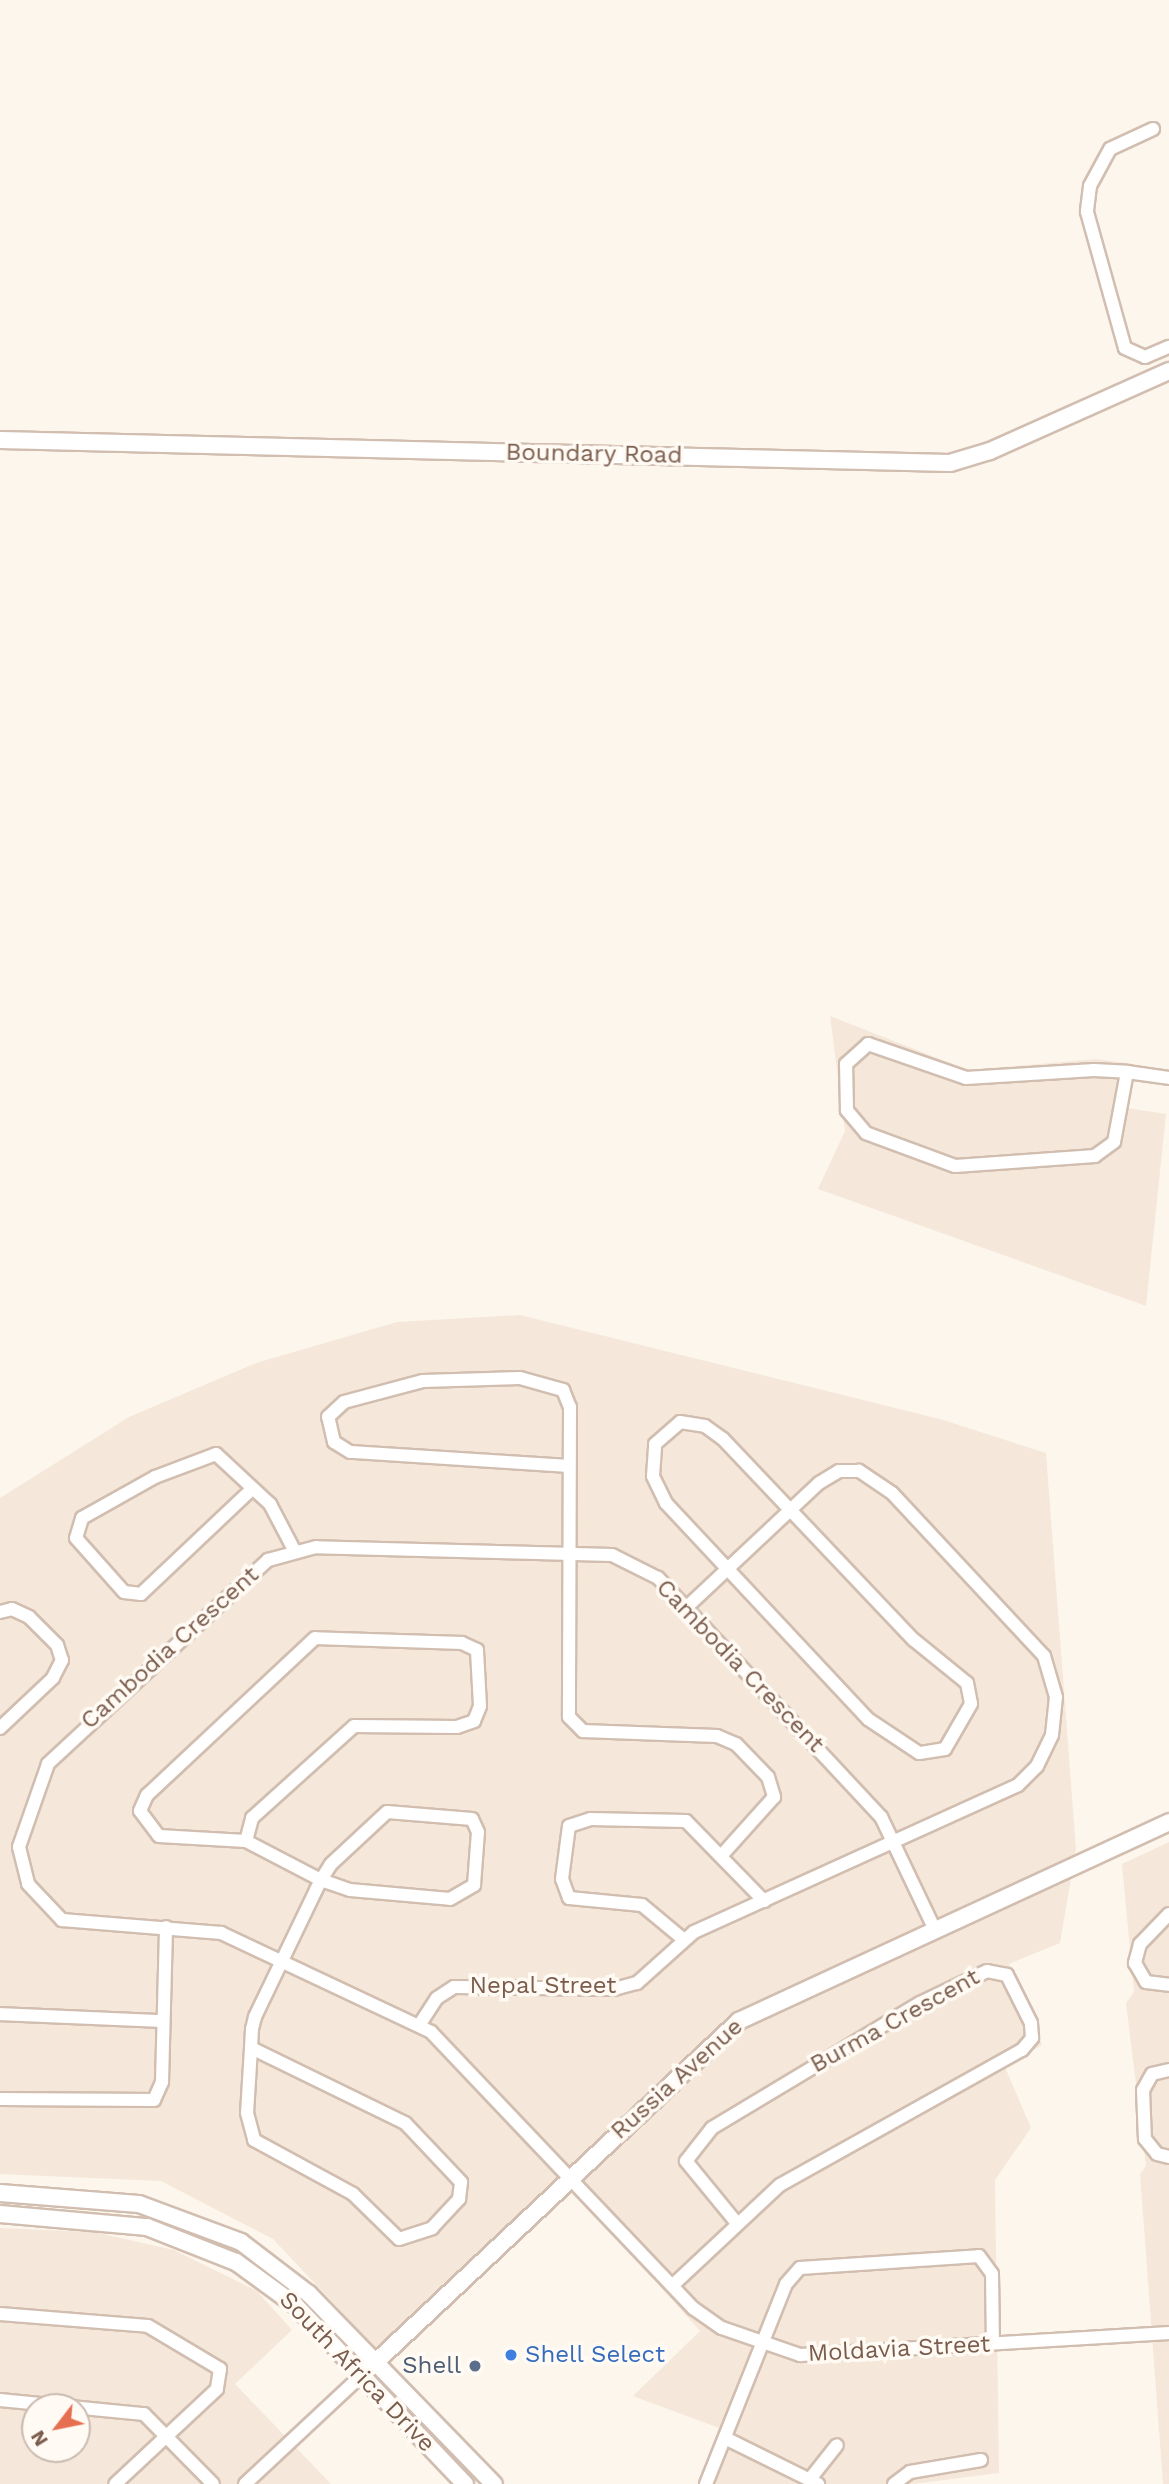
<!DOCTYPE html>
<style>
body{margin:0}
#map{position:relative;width:1169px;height:2484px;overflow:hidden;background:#fdf6ec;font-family:"Work Sans",sans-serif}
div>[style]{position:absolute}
.residential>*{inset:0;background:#f5e8da}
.roads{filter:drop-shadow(2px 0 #d1beb0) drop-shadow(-2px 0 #d1beb0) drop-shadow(0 2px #d1beb0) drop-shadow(0 -2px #d1beb0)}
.minor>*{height:12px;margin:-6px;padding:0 6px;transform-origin:6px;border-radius:6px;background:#fff}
.tertiary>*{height:16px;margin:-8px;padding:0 8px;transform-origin:8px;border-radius:8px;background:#fff}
.dots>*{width:19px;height:19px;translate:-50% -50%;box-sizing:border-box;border:4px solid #fffaf3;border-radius:50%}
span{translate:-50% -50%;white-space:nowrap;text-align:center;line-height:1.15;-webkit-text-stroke:7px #fffaf3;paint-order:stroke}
.street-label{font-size:24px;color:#7a5c4d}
.shop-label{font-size:24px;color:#366cbe}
.left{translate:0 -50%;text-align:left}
.service-label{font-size:24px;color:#4e5e75}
.right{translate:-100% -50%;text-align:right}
.north{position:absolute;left:21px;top:2393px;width:70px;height:70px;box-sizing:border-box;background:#fffaf3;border:2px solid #cabbb1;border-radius:50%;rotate:238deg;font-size:19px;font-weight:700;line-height:28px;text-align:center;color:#7a5c4d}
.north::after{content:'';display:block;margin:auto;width:24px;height:32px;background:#e76f51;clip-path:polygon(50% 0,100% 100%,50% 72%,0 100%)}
</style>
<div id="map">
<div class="residential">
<div style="clip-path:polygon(830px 1016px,968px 1070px,1096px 1059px,1134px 1064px,1127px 1108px,1166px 1114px,1146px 1306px,818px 1189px,845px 1131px)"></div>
<div style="clip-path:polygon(520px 1315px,940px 1419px,1046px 1453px,1076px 1849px,1060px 1943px,1009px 1964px,1042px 2045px,1005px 2067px,1031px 2128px,995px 2180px,999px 2473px,913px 2484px,698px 2484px,719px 2428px,633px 2396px,700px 2331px,572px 2188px,390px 2363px,273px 2239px,161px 2181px,0 2174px,0 1498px,129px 1417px,256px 1363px,397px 1322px)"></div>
<div style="clip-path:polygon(1169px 1842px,1169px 2484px,1163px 2484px,1140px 2174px,1146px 2166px,1126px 2003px,1134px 1992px,1122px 1864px)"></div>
<div style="clip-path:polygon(evenodd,0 2228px,94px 2232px,174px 2250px,257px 2291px,292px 2330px,235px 2384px,331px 2484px,0 2484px,0 2228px,35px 2407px,77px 2407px,77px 2449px,35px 2449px,35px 2407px)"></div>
</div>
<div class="roads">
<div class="minor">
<div style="left:1153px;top:129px;width:47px;rotate:155.1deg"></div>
<div style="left:1110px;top:149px;width:42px;rotate:118.4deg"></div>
<div style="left:1090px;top:186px;width:26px;rotate:97deg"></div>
<div style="left:1087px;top:212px;width:141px;rotate:74.4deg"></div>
<div style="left:1125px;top:348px;width:22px;rotate:24deg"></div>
<div style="left:1145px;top:357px;width:26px;rotate:-23deg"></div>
<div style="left:1127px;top:1072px;width:71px;rotate:100.5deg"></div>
<div style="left:1114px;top:1142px;width:24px;rotate:144deg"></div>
<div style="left:1095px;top:1156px;width:140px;rotate:175.9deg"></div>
<div style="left:955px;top:1166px;width:95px;rotate:-159.7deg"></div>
<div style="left:866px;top:1133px;width:30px;rotate:-130deg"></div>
<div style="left:847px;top:1110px;width:46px;rotate:-91.2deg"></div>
<div style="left:846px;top:1064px;width:30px;rotate:-42deg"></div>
<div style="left:868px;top:1044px;width:104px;rotate:19.1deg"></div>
<div style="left:966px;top:1078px;width:128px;rotate:-3.6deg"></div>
<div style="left:1094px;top:1070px;width:33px;rotate:3deg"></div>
<div style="left:1127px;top:1072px;width:42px;rotate:8.1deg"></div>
<div style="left:680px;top:1422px;width:25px;rotate:9deg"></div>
<div style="left:705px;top:1426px;width:22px;rotate:36deg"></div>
<div style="left:723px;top:1439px;width:277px;rotate:46.5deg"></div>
<div style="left:914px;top:1640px;width:68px;rotate:39.1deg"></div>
<div style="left:967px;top:1683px;width:21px;rotate:79deg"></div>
<div style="left:971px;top:1704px;width:52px;rotate:120deg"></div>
<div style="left:945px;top:1749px;width:26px;rotate:171deg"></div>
<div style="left:919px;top:1753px;width:61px;rotate:-146.3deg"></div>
<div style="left:868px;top:1719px;width:296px;rotate:-133.1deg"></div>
<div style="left:666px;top:1503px;width:30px;rotate:-116deg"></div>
<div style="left:653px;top:1476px;width:32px;rotate:-86deg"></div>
<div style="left:655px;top:1444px;width:33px;rotate:-41deg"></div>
<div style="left:569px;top:1466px;width:219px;rotate:-176.3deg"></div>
<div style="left:350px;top:1452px;width:19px;rotate:-148deg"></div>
<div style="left:334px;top:1442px;width:26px;rotate:-103deg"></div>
<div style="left:328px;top:1417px;width:22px;rotate:-43deg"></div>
<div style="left:344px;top:1402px;width:82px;rotate:-14.9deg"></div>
<div style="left:423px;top:1381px;width:97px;rotate:-1.8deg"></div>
<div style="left:520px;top:1378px;width:45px;rotate:15.6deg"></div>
<div style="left:563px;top:1390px;width:18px;rotate:68deg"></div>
<div style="left:570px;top:1407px;width:310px;rotate:90.2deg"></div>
<div style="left:569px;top:1717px;width:20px;rotate:45deg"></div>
<div style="left:583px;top:1731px;width:134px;rotate:2.1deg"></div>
<div style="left:717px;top:1736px;width:21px;rotate:23deg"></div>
<div style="left:736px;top:1744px;width:46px;rotate:45.9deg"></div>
<div style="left:768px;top:1777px;width:21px;rotate:73deg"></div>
<div style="left:774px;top:1797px;width:78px;rotate:131.9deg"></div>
<div style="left:252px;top:1489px;width:153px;rotate:136.6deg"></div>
<div style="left:141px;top:1594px;width:17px;rotate:-173deg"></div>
<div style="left:124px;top:1592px;width:72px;rotate:-131.6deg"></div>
<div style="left:76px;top:1538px;width:21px;rotate:-73deg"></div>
<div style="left:82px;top:1518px;width:84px;rotate:-29.3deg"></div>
<div style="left:155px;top:1477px;width:65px;rotate:-20.7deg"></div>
<div style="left:216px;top:1454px;width:74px;rotate:42.8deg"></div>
<div style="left:270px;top:1504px;width:52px;rotate:62.4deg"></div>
<div style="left:0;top:1612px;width:12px;rotate:-14deg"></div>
<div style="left:12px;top:1609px;width:19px;rotate:25deg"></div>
<div style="left:29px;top:1617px;width:40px;rotate:45deg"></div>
<div style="left:57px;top:1645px;width:16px;rotate:72deg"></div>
<div style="left:62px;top:1660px;width:20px;rotate:117deg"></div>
<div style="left:53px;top:1678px;width:73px;rotate:136.7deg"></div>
<div style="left:246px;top:1841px;width:24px;rotate:-75deg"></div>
<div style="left:252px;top:1818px;width:137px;rotate:-42deg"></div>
<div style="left:354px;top:1726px;width:103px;rotate:0.6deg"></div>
<div style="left:457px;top:1727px;width:18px;rotate:-19deg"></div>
<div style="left:474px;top:1721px;width:16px;rotate:-68deg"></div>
<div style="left:480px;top:1706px;width:56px;rotate:-93.1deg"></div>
<div style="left:477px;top:1650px;width:17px;rotate:-155deg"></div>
<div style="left:462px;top:1643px;width:147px;rotate:-178.1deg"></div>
<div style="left:315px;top:1638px;width:230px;rotate:136.9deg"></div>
<div style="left:147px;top:1795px;width:17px;rotate:114deg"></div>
<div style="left:140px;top:1811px;width:31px;rotate:53deg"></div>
<div style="left:159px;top:1836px;width:87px;rotate:3.3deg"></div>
<div style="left:246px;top:1841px;width:85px;rotate:27.5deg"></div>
<div style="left:321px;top:1880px;width:31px;rotate:19deg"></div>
<div style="left:350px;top:1890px;width:100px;rotate:5.1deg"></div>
<div style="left:450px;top:1899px;width:28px;rotate:-30deg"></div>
<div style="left:474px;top:1885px;width:53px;rotate:-85.7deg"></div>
<div style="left:478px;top:1832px;width:14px;rotate:-115deg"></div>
<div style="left:472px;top:1819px;width:85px;rotate:-175.3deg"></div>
<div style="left:387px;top:1812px;width:76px;rotate:137.1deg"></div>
<div style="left:331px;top:1864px;width:19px;rotate:122deg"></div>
<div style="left:321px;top:1880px;width:11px;rotate:117deg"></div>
<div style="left:316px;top:1890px;width:141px;rotate:115.7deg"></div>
<div style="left:255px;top:2017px;width:12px;rotate:104deg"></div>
<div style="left:252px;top:2029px;width:19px;rotate:93deg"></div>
<div style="left:251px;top:2048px;width:65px;rotate:93.5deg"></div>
<div style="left:247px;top:2113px;width:28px;rotate:75deg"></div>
<div style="left:254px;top:2140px;width:113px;rotate:28.6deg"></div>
<div style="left:353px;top:2194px;width:64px;rotate:44.4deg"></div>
<div style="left:399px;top:2239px;width:35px;rotate:-18deg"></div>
<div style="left:432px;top:2228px;width:40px;rotate:-47deg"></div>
<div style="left:459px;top:2199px;width:17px;rotate:-83deg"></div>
<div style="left:461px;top:2182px;width:81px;rotate:-133.5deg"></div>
<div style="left:405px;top:2123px;width:171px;rotate:-154deg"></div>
<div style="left:1169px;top:1914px;width:42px;rotate:134deg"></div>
<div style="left:1140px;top:1944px;width:20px;rotate:105deg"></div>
<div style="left:1135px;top:1963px;width:22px;rotate:60deg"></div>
<div style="left:1146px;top:1982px;width:23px;rotate:7deg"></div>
<div style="left:935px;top:1930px;width:125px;rotate:-115.5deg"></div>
<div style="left:881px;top:1817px;width:327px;rotate:-133deg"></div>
<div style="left:658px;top:1578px;width:51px;rotate:-153.4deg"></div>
<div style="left:612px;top:1555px;width:296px;rotate:-178.5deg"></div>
<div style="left:316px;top:1547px;width:50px;rotate:164.8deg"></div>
<div style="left:268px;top:1560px;width:300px;rotate:137.2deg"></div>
<div style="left:48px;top:1764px;width:88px;rotate:109.3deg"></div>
<div style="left:19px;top:1847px;width:38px;rotate:76deg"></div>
<div style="left:28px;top:1884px;width:50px;rotate:46.6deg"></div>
<div style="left:62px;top:1920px;width:160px;rotate:4.7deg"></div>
<div style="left:221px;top:1933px;width:232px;rotate:25.2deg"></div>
<div style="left:431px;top:2032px;width:381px;rotate:46.5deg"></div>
<div style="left:693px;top:2308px;width:35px;rotate:35deg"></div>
<div style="left:722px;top:2328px;width:83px;rotate:19.1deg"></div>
<div style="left:800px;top:2355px;width:370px;rotate:-3.4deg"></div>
<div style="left:683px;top:1939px;width:53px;rotate:-140.3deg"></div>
<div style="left:642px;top:1905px;width:73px;rotate:-174.5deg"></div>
<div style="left:569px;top:1898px;width:20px;rotate:-110deg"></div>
<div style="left:562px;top:1879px;width:53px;rotate:-82.5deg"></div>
<div style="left:569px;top:1826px;width:22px;rotate:-18deg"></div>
<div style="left:590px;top:1819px;width:96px;rotate:1.2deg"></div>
<div style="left:686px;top:1821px;width:112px;rotate:45.7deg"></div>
<div style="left:0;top:2014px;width:163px;rotate:2.5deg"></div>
<div style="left:420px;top:2024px;width:31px;rotate:-57deg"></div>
<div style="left:437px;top:1998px;width:20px;rotate:-33deg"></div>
<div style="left:454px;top:1987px;width:160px;rotate:0.7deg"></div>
<div style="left:614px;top:1989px;width:24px;rotate:-15deg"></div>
<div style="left:637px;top:1983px;width:76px;rotate:-41.8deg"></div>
<div style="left:694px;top:1932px;width:356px;rotate:-24.4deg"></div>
<div style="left:1018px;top:1785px;width:27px;rotate:-45deg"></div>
<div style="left:1037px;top:1766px;width:34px;rotate:-64deg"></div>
<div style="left:1052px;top:1735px;width:38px;rotate:-84deg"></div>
<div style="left:1056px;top:1697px;width:43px;rotate:-106.3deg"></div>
<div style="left:1044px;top:1656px;width:223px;rotate:-133deg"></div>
<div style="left:892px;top:1493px;width:40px;rotate:-146deg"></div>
<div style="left:859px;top:1471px;width:20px;rotate:180deg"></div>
<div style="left:839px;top:1471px;width:23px;rotate:149deg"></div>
<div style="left:819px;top:1483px;width:181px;rotate:136.8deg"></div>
<div style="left:1169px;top:2070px;width:17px;rotate:167deg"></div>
<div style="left:1152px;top:2074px;width:18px;rotate:119deg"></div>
<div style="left:1143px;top:2090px;width:49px;rotate:87.7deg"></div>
<div style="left:1145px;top:2139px;width:19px;rotate:51deg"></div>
<div style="left:1157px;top:2154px;width:12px;rotate:14deg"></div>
<div style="left:0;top:2099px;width:154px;rotate:0.4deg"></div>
<div style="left:154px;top:2100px;width:20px;rotate:-66deg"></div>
<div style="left:162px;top:2082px;width:155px;rotate:-88.5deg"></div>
<div style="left:673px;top:2285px;width:146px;rotate:-43.1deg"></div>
<div style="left:780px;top:2185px;width:277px;rotate:-29.2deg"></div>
<div style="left:1022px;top:2050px;width:16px;rotate:-50deg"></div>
<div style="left:1032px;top:2038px;width:15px;rotate:-94deg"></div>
<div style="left:1031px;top:2023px;width:54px;rotate:-116.6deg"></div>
<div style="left:1007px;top:1975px;width:20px;rotate:-169deg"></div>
<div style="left:987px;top:1971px;width:74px;rotate:154.5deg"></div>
<div style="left:920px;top:2003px;width:243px;rotate:149deg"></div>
<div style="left:712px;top:2128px;width:42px;rotate:128.2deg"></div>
<div style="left:686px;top:2161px;width:79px;rotate:50.7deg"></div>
<div style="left:0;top:2314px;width:148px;rotate:4.6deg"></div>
<div style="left:148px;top:2326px;width:84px;rotate:30.8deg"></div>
<div style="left:220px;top:2369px;width:20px;rotate:99deg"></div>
<div style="left:217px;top:2389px;width:139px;rotate:137deg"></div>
<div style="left:0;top:2400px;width:145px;rotate:5.6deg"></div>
<div style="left:144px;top:2414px;width:98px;rotate:45.4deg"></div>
<div style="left:725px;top:2438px;width:104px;rotate:26.3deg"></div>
<div style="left:810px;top:2479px;width:43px;rotate:-51.5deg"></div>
<div style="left:245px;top:2484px;width:160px;rotate:-43deg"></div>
<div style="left:706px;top:2484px;width:215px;rotate:-68.2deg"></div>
<div style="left:786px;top:2284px;width:21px;rotate:-49deg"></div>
<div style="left:800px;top:2268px;width:179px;rotate:-3.8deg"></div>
<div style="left:979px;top:2256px;width:22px;rotate:54deg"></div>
<div style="left:992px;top:2274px;width:69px;rotate:89.2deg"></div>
<div style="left:894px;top:2484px;width:20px;rotate:-37deg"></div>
<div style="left:910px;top:2472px;width:72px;rotate:-9.6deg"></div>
</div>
<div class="tertiary">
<div style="left:0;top:440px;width:950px;rotate:1.39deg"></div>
<div style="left:950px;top:463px;width:42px;rotate:-16.7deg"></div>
<div style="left:990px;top:451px;width:196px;rotate:-24.1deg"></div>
<div style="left:0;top:2193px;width:139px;rotate:4.5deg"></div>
<div style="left:139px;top:2204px;width:109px;rotate:20.4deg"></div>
<div style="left:241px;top:2242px;width:86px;rotate:37.4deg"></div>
<div style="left:309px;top:2294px;width:265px;rotate:45.8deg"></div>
<div style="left:0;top:2214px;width:148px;rotate:5.1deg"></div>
<div style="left:147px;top:2227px;width:96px;rotate:21.5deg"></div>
<div style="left:236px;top:2262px;width:73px;rotate:36.1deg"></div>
<div style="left:295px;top:2305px;width:247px;rotate:46.5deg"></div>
<div style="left:362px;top:2375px;width:517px;rotate:-43.2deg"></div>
<div style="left:739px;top:2021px;width:474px;rotate:-24.8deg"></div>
</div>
</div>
<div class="dots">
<div style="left:511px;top:2355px;background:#3f7fe0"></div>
<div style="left:475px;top:2366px;background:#5c6f8a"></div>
</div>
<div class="street-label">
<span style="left:594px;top:454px;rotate:1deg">Boundary Road</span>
<span style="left:170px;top:1648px;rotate:-42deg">Cambodia Crescent</span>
<span style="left:740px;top:1666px;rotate:46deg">Cambodia Crescent</span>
<span style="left:543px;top:1986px">Nepal Street</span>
<span style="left:895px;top:2021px;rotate:-29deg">Burma Crescent</span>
<span style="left:677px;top:2079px;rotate:-42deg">Russia Avenue</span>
<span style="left:899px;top:2349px;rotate:-3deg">Moldavia Street</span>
<span style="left:357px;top:2372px;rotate:46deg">South Africa Drive</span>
</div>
<div class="shop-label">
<span class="left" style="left:525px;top:2355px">Shell Select</span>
</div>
<div class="service-label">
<span class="right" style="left:461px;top:2366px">Shell</span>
</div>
<div class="north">N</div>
</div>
